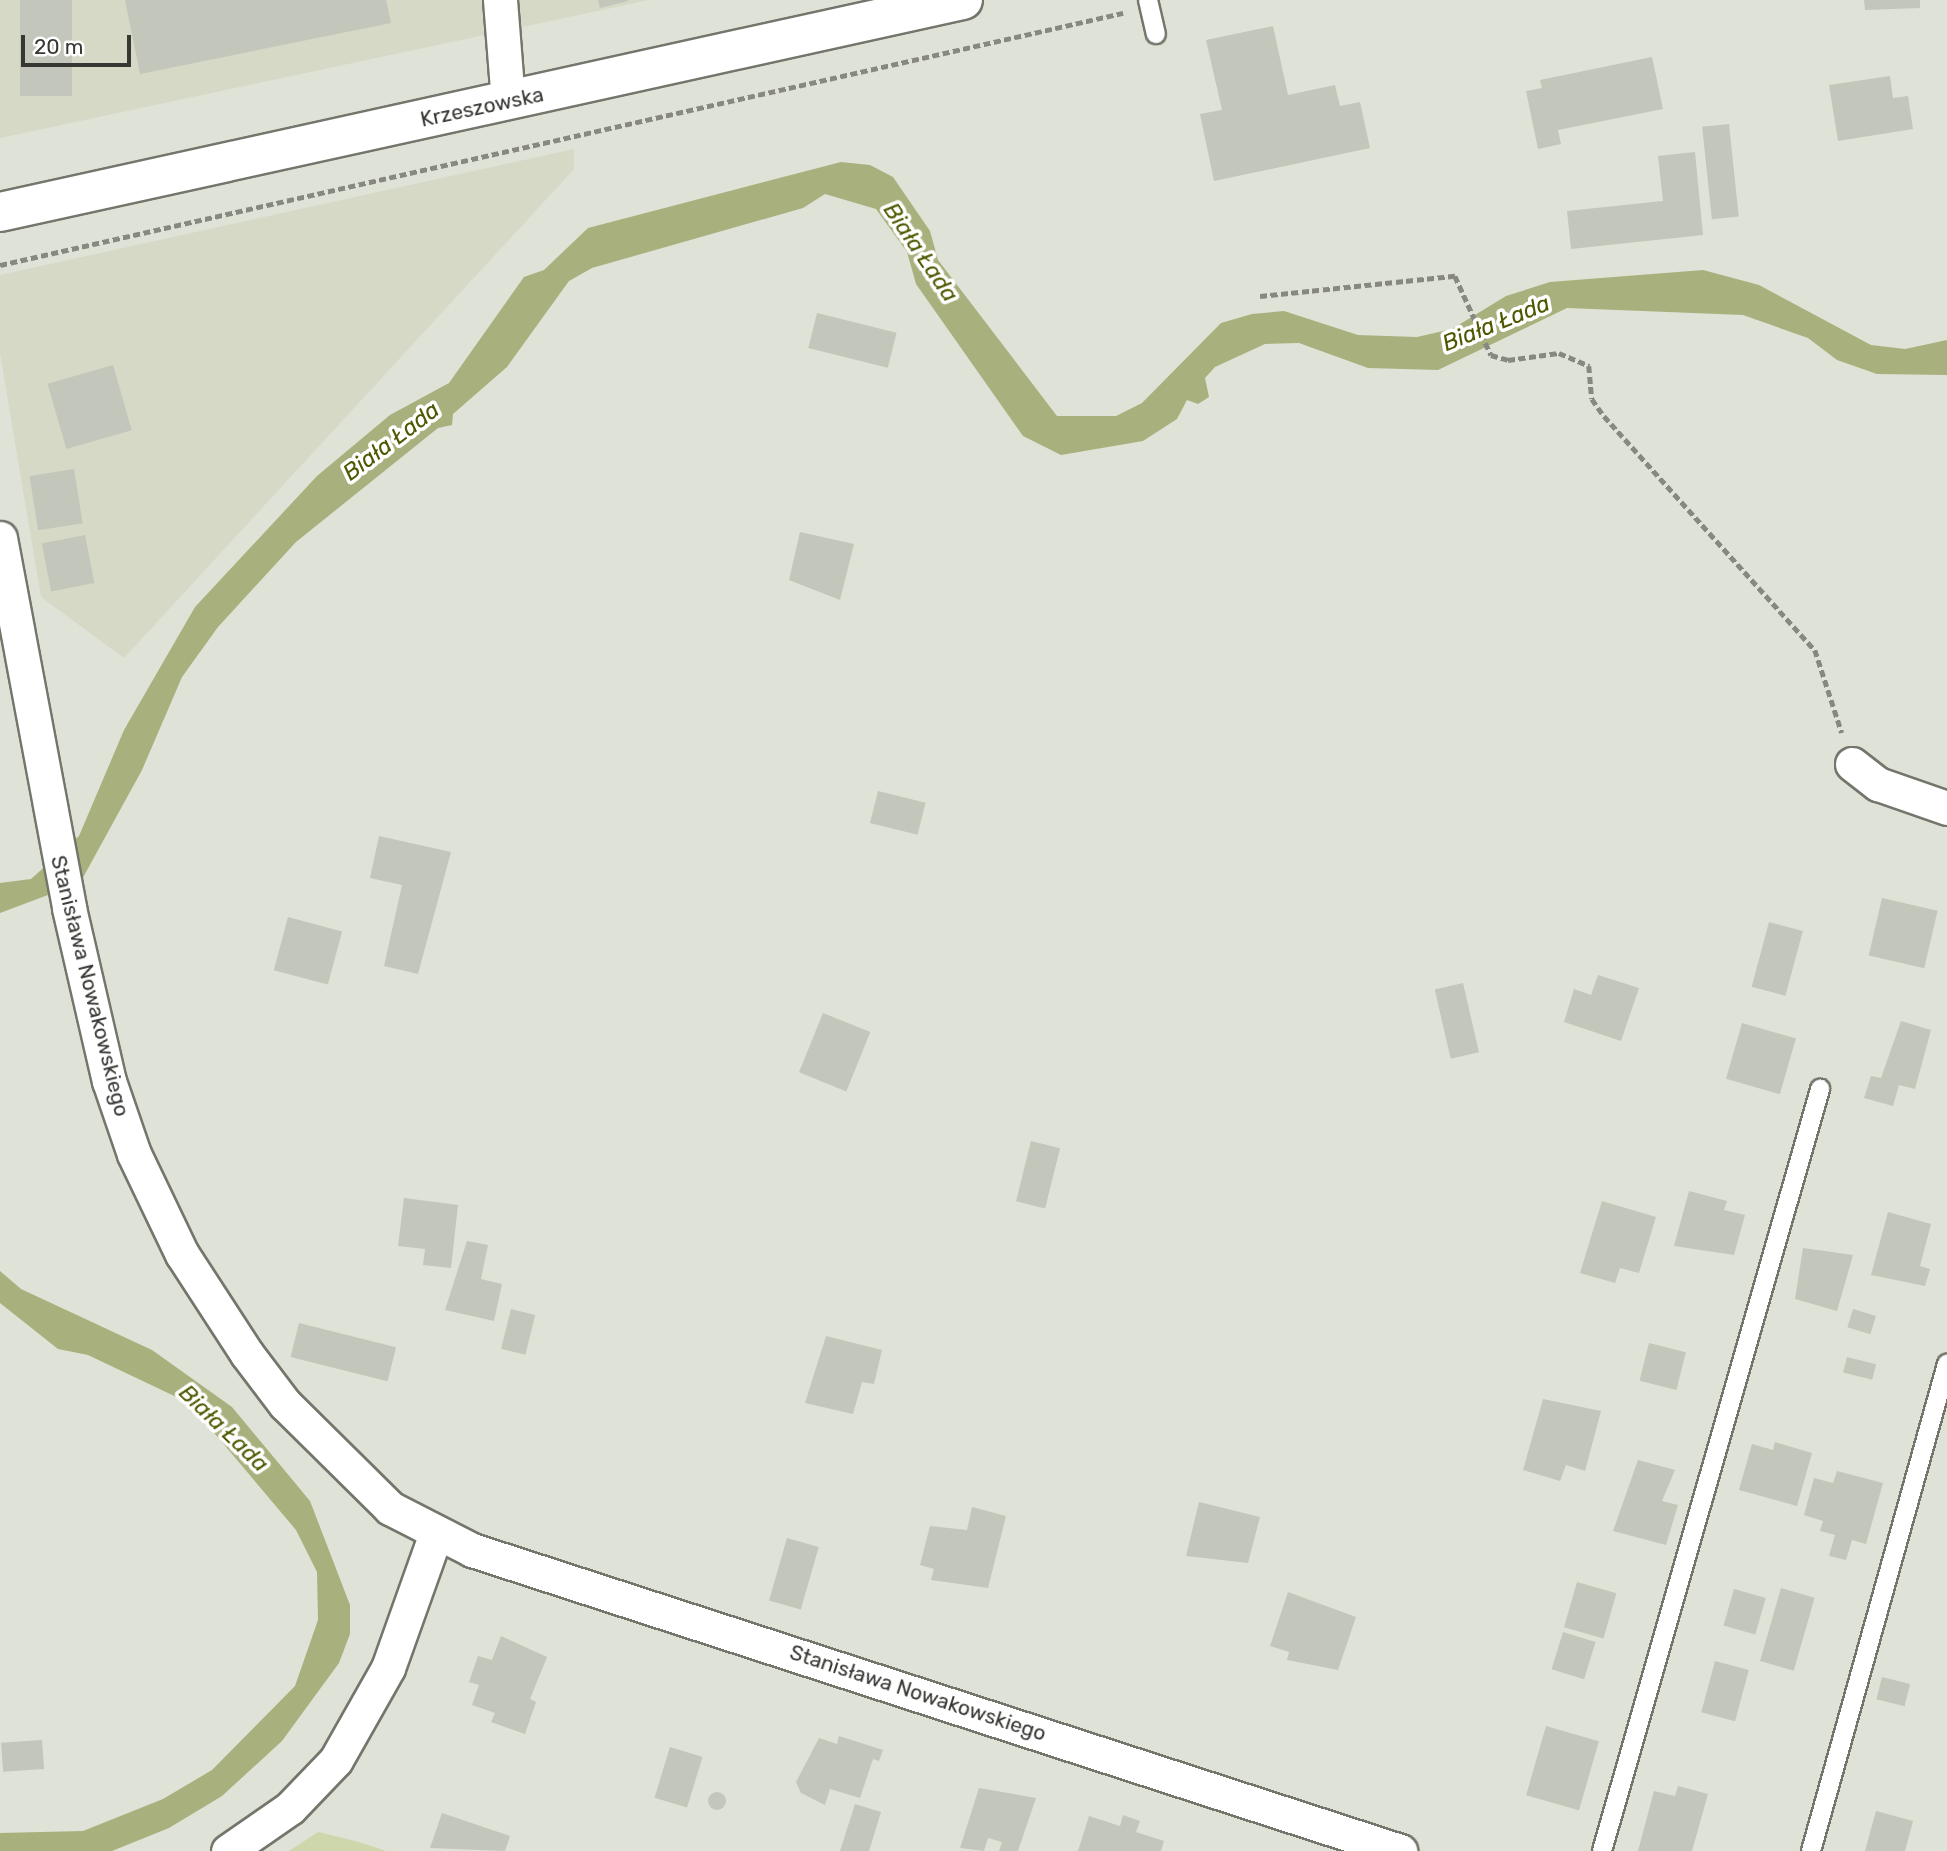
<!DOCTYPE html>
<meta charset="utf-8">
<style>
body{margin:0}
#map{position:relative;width:1947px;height:1851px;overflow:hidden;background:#dfe2d6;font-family:Rubik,sans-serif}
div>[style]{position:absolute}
.built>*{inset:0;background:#d5d9c6}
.green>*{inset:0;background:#ced6ab}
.water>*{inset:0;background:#a8b17d}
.building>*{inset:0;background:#c3c6ba;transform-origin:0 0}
.round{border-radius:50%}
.path>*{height:4.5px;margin-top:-2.25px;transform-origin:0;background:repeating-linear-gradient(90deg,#878981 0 7px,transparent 0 10.5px)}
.roads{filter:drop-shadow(2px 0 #74766c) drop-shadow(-2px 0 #74766c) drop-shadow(0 2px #74766c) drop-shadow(0 -2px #74766c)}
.lane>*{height:18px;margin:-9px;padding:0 9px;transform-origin:9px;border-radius:9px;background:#fff}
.street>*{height:33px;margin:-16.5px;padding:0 16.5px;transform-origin:16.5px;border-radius:16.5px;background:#fff}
.secondary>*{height:38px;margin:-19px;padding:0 19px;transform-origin:19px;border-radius:19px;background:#fff}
span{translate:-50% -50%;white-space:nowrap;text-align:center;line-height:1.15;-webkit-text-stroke:7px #fff;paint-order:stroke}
.street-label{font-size:21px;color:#373834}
.water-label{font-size:23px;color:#4f5800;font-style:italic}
.scale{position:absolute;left:21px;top:35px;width:110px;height:32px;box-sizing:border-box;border:4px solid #373834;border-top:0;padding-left:9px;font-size:21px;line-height:24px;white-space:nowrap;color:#373834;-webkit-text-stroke:5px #fff;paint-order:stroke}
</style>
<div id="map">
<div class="built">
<div style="clip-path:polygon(0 0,649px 0,0 138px)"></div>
<div style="clip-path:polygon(574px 149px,574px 169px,124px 658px,41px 597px,0 353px,0 275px)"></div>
</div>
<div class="green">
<div style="clip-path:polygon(318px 1832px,359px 1842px,386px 1851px,289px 1851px)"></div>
</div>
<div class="water">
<div style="clip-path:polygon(841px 162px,870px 165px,893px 177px,930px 231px,938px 260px,1057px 416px,1116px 416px,1142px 403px,1221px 323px,1252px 314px,1284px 311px,1358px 335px,1417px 337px,1452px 329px,1506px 296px,1550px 282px,1703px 270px,1759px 285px,1871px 345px,1905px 349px,1947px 340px,1947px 375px,1877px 374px,1837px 360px,1808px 338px,1743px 315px,1567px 308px,1438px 370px,1368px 368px,1299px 343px,1265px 344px,1215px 367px,1205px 378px,1209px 397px,1198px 404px,1187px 400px,1177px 419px,1143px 441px,1061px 455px,1023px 436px,916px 284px,907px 252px,876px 209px,825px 194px,803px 208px,592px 268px,569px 281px,507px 367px,453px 414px,452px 425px,438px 428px,296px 542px,218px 627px,182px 677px,142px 770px,80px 883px,0 913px,0 883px,31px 879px,79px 836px,124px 730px,195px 607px,317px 476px,390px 415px,449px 383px,524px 277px,544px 270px,588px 228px)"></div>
<div style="clip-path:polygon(0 1271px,21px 1289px,152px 1350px,232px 1407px,310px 1501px,350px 1605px,350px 1634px,339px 1663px,282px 1741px,222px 1796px,169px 1828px,112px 1851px,0 1851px,0 1833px,83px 1831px,163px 1799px,212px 1770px,295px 1686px,318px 1620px,317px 1572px,296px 1530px,189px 1403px,88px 1355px,58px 1349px,0 1303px)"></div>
</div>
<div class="building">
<div style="left:20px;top:0;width:52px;height:96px"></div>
<div style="clip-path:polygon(125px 0,386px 0,391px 23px,140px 74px)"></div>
<div style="clip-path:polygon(598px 0,628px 0,628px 1px,600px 8px)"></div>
<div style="clip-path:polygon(1864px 0,1920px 0,1920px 8px,1865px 10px)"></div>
<div style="clip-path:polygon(1273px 26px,1288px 95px,1335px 85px,1340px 106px,1360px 102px,1370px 148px,1214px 181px,1200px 114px,1222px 110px,1206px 40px)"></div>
<div style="clip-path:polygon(1652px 57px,1663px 109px,1558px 130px,1561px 144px,1538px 149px,1526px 91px,1542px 88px,1540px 80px)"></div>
<div style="clip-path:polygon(1890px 76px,1893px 98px,1908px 96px,1913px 129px,1838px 141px,1829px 85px)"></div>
<div style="left:1729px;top:124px;width:93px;height:27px;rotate:84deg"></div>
<div style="clip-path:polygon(1695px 152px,1703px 235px,1571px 249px,1567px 211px,1663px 201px,1658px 156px)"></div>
<div style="left:817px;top:313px;width:82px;height:36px;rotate:14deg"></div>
<div style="left:113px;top:365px;width:68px;height:68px;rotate:74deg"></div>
<div style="left:74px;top:469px;width:55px;height:45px;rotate:81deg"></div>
<div style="clip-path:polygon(800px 532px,854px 544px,840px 600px,789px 580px)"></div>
<div style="left:85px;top:535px;width:49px;height:44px;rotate:79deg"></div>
<div style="left:878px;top:791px;width:49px;height:33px;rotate:14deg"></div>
<div style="clip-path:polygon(379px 836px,451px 852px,418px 974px,384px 966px,402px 885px,370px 878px)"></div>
<div style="left:1882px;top:898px;width:57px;height:59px;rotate:13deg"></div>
<div style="left:288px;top:917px;width:56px;height:55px;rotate:15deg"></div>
<div style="left:1769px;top:922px;width:35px;height:67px;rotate:15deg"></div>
<div style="clip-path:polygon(1598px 975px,1639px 988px,1621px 1041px,1564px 1022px,1574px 989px,1591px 995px)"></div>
<div style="left:1463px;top:983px;width:71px;height:29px;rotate:77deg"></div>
<div style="left:823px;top:1013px;width:51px;height:64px;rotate:22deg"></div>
<div style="clip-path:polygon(1901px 1021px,1931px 1030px,1915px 1089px,1899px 1085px,1893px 1106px,1864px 1098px,1871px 1076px,1881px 1078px)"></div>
<div style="left:1742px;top:1023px;width:56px;height:58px;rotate:16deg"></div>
<div style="left:1031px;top:1141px;width:30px;height:62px;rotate:14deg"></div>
<div style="clip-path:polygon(1689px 1191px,1727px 1201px,1724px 1210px,1745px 1215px,1734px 1255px,1674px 1246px)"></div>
<div style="clip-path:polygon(404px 1198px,458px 1205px,451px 1268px,423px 1265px,425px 1249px,398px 1246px)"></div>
<div style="clip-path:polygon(1602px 1201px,1656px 1217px,1639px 1273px,1620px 1268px,1615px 1283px,1580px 1273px)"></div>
<div style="clip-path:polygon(1888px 1212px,1931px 1224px,1920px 1266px,1930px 1269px,1925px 1286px,1871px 1275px)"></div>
<div style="clip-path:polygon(467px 1241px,488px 1245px,481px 1279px,502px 1284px,494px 1321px,445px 1310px)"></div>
<div style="clip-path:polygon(1803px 1248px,1853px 1255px,1837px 1311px,1795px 1299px)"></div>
<div style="left:511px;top:1309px;width:25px;height:41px;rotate:14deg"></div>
<div style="left:1853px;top:1309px;width:24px;height:19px;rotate:17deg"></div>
<div style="left:299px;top:1323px;width:100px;height:35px;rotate:14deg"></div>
<div style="clip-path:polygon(826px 1336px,882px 1350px,874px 1384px,862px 1382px,853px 1414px,805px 1403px)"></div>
<div style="left:1649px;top:1343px;width:38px;height:39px;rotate:14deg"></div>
<div style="left:1847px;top:1357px;width:30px;height:16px;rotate:14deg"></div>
<div style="clip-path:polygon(1543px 1399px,1601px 1411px,1585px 1471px,1566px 1465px,1560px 1481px,1523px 1470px)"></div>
<div style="clip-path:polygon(1775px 1442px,1812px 1453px,1797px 1506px,1739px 1490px,1752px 1444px,1773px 1450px)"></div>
<div style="clip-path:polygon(1638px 1460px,1675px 1470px,1662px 1501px,1678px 1505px,1666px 1545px,1613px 1531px)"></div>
<div style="clip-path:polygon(1837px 1471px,1883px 1483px,1866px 1544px,1852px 1540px,1846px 1560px,1829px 1556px,1835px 1535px,1820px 1531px,1823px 1521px,1804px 1515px,1814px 1478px,1833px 1483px)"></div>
<div style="clip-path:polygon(1199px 1502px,1260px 1517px,1248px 1563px,1186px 1556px)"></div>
<div style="clip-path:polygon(972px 1507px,1006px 1516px,988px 1588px,931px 1580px,934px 1569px,920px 1565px,930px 1526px,967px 1530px)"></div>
<div style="left:787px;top:1538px;width:33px;height:65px;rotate:16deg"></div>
<div style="left:1577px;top:1582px;width:41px;height:47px;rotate:16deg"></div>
<div style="left:1781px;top:1588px;width:35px;height:76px;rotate:16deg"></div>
<div style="left:1734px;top:1589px;width:33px;height:38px;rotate:16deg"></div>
<div style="clip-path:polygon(1288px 1592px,1356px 1617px,1338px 1670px,1287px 1660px,1289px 1652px,1270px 1646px)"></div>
<div style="left:1563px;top:1632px;width:34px;height:39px;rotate:17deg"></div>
<div style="clip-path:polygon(501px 1636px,547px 1657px,530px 1699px,536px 1702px,525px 1734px,491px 1722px,495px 1713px,472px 1705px,479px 1685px,469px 1682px,478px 1656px,492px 1660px)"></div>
<div style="left:1715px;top:1661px;width:35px;height:53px;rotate:15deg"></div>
<div style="left:1882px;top:1677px;width:29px;height:23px;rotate:14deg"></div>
<div style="left:1546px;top:1726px;width:55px;height:72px;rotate:16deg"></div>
<div style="clip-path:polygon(839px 1736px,883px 1750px,879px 1761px,873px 1759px,860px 1798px,830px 1789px,825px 1805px,801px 1793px,796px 1782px,819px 1738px,837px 1744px)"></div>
<div style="left:42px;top:1740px;width:29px;height:41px;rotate:86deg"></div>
<div style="left:670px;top:1747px;width:34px;height:53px;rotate:17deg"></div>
<div style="clip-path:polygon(1678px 1786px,1708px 1794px,1692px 1851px,1638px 1851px,1654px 1791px,1675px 1796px)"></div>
<div style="clip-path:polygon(979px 1788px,1036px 1798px,1018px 1851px,999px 1851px,1002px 1842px,988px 1838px,984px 1851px,960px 1848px)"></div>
<div class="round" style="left:708px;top:1792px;width:18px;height:18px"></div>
<div style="clip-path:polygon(855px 1804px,881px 1812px,869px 1851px,840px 1851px)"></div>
<div style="clip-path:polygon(1876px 1811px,1913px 1821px,1905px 1851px,1865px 1851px)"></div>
<div style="clip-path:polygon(442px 1813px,510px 1836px,505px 1851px,430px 1848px)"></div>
<div style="clip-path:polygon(1123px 1815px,1140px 1821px,1136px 1832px,1164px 1841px,1161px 1851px,1078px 1851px,1089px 1816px,1120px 1826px)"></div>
</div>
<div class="path">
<div style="left:0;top:265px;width:1151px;rotate:-12.65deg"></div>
<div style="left:1260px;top:296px;width:196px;rotate:-5.9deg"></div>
<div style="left:1455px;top:276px;width:87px;rotate:65.5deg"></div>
<div style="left:1491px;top:355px;width:18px;rotate:16deg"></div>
<div style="left:1508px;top:360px;width:51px;rotate:-7.8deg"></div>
<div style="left:1559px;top:353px;width:33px;rotate:23deg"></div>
<div style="left:1589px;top:366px;width:33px;rotate:85deg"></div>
<div style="left:1592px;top:399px;width:21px;rotate:55deg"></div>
<div style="left:1604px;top:416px;width:315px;rotate:48deg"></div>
<div style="left:1815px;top:650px;width:87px;rotate:72deg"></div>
</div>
<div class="roads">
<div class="lane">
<div style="left:1148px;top:0;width:35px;rotate:77deg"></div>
<div style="left:1602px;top:1851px;width:793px;rotate:-74.03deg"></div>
<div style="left:1811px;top:1851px;width:506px;rotate:-74.4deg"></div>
</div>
<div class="street">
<div style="left:500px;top:0;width:101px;rotate:85.5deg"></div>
<div style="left:0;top:538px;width:376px;rotate:79.4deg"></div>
<div style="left:69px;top:908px;width:178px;rotate:77deg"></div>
<div style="left:109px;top:1081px;width:77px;rotate:71.1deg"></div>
<div style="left:134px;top:1154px;width:111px;rotate:64.4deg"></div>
<div style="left:182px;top:1254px;width:119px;rotate:57deg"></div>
<div style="left:247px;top:1354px;width:63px;rotate:52.8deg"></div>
<div style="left:285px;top:1404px;width:148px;rotate:44.7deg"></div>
<div style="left:390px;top:1508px;width:92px;rotate:27.1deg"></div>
<div style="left:472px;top:1550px;width:976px;rotate:17.97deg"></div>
<div style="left:1852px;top:764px;width:33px;rotate:38deg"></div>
<div style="left:1878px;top:784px;width:73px;rotate:19.2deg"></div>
<div style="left:228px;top:1851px;width:75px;rotate:-34.7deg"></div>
<div style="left:290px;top:1808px;width:66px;rotate:-46.2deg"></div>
<div style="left:336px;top:1760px;width:106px;rotate:-60.5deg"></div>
<div style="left:388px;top:1668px;width:140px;rotate:-70.4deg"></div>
</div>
<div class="secondary">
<div style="left:0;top:212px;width:986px;rotate:-12.42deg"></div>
</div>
</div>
<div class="street-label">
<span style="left:482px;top:107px;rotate:-12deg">Krzeszowska</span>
<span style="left:90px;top:986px;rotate:76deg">Stanisława Nowakowskiego</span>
<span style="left:918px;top:1693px;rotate:18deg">Stanisława Nowakowskiego</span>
</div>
<div class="water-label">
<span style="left:921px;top:252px;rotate:56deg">Biała Łada</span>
<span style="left:1496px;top:323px;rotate:-22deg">Biała Łada</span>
<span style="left:391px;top:441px;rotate:-37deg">Biała Łada</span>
<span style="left:224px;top:1428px;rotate:44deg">Biała Łada</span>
</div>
<div class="scale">20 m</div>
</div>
